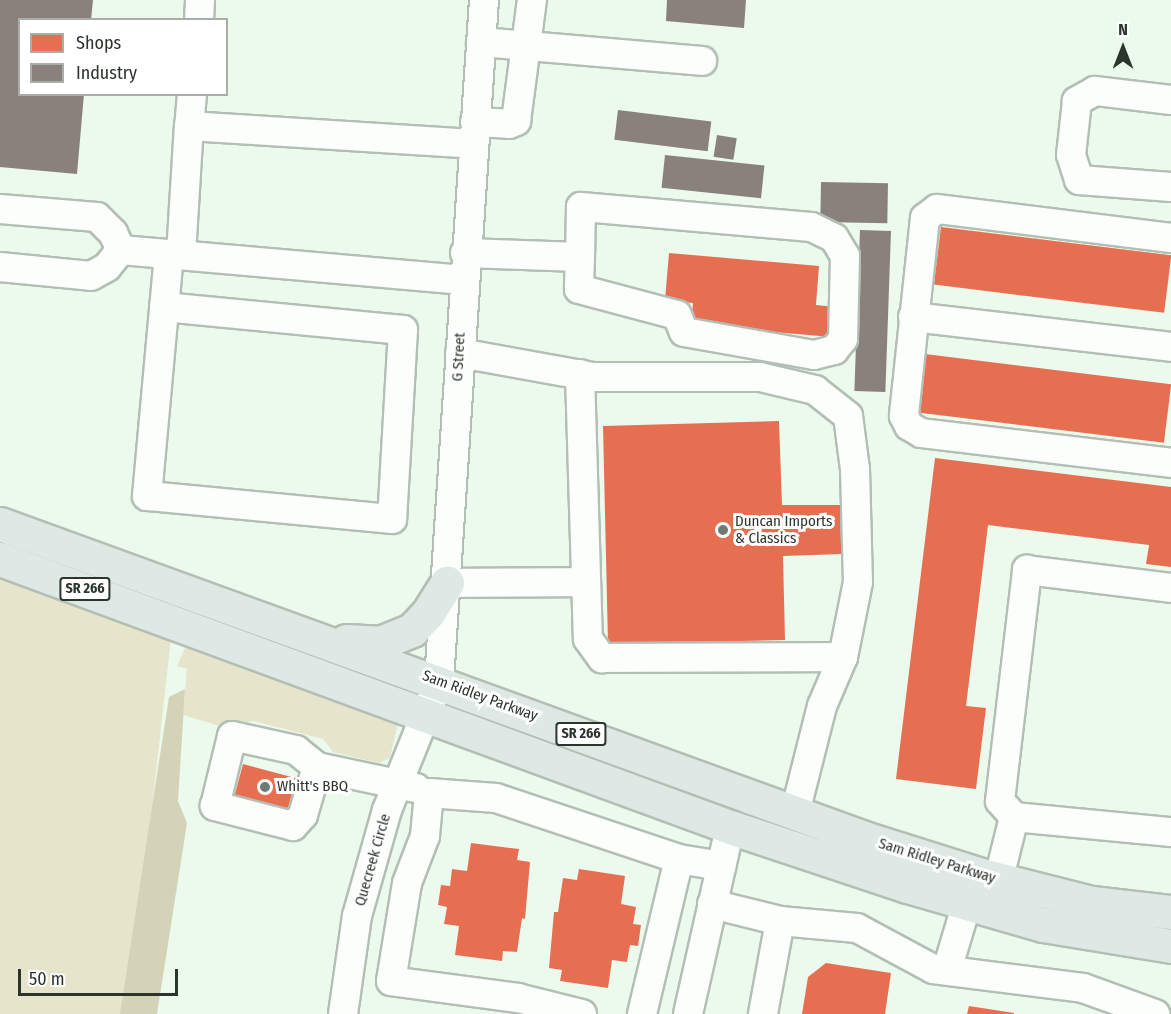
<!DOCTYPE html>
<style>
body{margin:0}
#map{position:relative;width:1171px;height:1014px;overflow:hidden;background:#ecf9ed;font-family:"Fira Sans Condensed",sans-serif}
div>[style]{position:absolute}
.green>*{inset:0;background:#e6e5cc}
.forest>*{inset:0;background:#d5d3b7}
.shops>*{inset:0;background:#e76f51;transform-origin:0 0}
.industry>*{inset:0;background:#8a817c;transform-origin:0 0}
.roads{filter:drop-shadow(2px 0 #b3beb4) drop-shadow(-2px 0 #b3beb4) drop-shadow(0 2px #b3beb4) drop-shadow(0 -2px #b3beb4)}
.minor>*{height:28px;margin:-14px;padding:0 14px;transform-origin:14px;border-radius:14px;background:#fcfefc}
.major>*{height:33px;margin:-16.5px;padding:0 16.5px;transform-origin:16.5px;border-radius:16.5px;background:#dee9e5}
.dots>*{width:16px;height:16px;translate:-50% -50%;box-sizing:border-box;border:3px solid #fff;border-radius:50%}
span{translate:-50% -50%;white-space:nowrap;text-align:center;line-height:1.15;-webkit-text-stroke:6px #fff;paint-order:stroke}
.shield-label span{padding:2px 4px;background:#fff;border:2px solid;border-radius:4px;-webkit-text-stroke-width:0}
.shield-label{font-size:14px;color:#2b352c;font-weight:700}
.street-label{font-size:15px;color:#2b352c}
.poi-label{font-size:15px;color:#2b352c}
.left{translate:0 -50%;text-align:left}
.legend{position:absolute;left:18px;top:18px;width:210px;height:78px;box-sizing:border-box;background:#fff;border:2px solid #aaaeab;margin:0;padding:8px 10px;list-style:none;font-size:18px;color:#2b352c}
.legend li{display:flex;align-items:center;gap:12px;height:30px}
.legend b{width:30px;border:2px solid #aaaeab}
.north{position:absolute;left:1093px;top:18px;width:60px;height:60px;-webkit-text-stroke:4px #fff;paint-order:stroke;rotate:0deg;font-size:16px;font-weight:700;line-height:24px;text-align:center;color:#2b352c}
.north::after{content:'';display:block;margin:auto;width:21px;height:27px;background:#2b352c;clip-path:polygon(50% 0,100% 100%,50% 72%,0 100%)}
.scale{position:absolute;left:18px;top:969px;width:160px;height:27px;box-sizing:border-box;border:3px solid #2b352c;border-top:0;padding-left:8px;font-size:18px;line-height:21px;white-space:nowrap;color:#2b352c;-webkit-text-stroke:4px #fff;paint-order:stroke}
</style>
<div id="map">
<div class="green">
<div style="clip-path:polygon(0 570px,172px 629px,129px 1014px,0 1014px)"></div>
<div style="clip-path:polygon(189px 639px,398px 722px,390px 758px,379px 763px,333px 752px,323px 739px,253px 721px,227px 728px,183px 715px,187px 669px,177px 666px)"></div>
</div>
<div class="forest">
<div style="clip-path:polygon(185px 689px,178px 801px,187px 823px,157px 1014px,120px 1014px,169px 697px)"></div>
</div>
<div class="shops">
<div style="left:941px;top:227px;width:232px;height:58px;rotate:7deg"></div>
<div style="clip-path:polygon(669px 253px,819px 266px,816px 305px,835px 307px,832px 337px,691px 325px,693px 303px,665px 300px)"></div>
<div style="left:925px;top:354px;width:248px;height:59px;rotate:7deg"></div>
<div style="clip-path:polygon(779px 421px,782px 505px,841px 505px,842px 554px,783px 556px,785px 640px,608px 644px,603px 426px)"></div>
<div style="clip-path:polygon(935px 458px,1171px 487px,1171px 567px,1146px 564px,1149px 545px,988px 525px,966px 706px,986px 708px,976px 789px,896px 779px)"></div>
<div style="left:243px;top:764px;width:55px;height:33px;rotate:15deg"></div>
<div style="clip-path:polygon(471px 843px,519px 849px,517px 860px,530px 862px,525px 919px,522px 918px,517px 952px,503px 951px,502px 961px,455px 955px,459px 926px,444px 924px,447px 907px,438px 905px,441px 885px,450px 886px,452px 869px,467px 871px)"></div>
<div style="clip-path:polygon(579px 869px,625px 876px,621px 904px,636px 907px,633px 924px,641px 925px,638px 946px,630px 945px,627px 962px,612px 960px,608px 988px,560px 981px,562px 970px,549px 968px,554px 912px,558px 912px,563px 878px,577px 880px)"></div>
<div style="clip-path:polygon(826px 963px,891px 973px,885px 1014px,802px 1014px,808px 977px)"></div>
<div style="clip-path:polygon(969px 1006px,1014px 1013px,1014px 1014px,967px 1014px)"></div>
</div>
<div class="industry">
<div style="clip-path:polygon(0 0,93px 0,91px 20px,20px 20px,20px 94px,84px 94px,77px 174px,0 167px)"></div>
<div style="clip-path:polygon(667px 0,746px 0,744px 28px,666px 21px)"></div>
<div style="left:618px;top:110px;width:94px;height:30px;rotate:7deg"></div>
<div style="left:717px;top:135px;width:20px;height:22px;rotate:9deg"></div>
<div style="left:665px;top:155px;width:100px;height:33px;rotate:6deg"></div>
<div style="left:821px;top:182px;width:67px;height:40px;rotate:1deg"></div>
<div style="left:860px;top:230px;width:31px;height:161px;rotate:2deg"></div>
</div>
<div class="roads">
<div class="minor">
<div style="left:199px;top:20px;width:20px;rotate:-87deg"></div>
<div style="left:481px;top:42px;width:222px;rotate:4.9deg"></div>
<div style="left:192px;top:94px;width:32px;rotate:95deg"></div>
<div style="left:189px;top:126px;width:285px;rotate:3.6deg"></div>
<div style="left:1171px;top:100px;width:77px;rotate:-173.2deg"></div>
<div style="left:1095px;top:91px;width:21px;rotate:151deg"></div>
<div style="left:1077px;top:101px;width:54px;rotate:96.3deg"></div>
<div style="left:1071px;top:155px;width:26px;rotate:72deg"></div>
<div style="left:1079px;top:180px;width:92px;rotate:4.4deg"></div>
<div style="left:475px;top:122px;width:34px;rotate:3deg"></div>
<div style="left:509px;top:124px;width:8px;rotate:-23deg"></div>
<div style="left:516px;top:121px;width:122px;rotate:-82.5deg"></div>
<div style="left:0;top:209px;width:97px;rotate:4.7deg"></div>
<div style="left:97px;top:217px;width:23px;rotate:45deg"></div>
<div style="left:113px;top:233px;width:19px;rotate:65deg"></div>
<div style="left:1171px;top:238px;width:236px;rotate:-172.9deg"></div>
<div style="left:937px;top:209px;width:15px;rotate:143deg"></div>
<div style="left:925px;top:218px;width:199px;rotate:96.1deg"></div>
<div style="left:904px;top:416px;width:11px;rotate:63deg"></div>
<div style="left:909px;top:426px;width:14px;rotate:30deg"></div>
<div style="left:921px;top:433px;width:252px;rotate:6.8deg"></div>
<div style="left:465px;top:253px;width:115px;rotate:2deg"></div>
<div style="left:580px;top:257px;width:32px;rotate:92deg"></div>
<div style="left:579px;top:289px;width:101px;rotate:14.9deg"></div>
<div style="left:677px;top:315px;width:18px;rotate:68deg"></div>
<div style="left:684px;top:332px;width:132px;rotate:10deg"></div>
<div style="left:814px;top:355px;width:21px;rotate:-14deg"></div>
<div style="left:834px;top:350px;width:14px;rotate:-51deg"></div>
<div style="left:843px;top:339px;width:83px;rotate:-88.6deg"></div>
<div style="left:845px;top:256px;width:21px;rotate:-121deg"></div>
<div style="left:834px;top:238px;width:25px;rotate:-154deg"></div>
<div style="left:811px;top:227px;width:231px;rotate:-175deg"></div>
<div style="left:581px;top:207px;width:50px;rotate:91.1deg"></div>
<div style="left:181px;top:255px;width:129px;rotate:-86.5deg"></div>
<div style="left:0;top:267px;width:91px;rotate:5.6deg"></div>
<div style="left:91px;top:276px;width:18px;rotate:-29deg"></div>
<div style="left:107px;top:267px;width:22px;rotate:-51deg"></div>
<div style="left:121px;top:250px;width:344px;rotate:5deg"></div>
<div style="left:164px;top:307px;width:240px;rotate:5.5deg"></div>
<div style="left:403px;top:330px;width:189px;rotate:93.3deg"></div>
<div style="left:392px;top:519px;width:246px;rotate:-174.6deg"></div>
<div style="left:147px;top:496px;width:243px;rotate:-84.8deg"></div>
<div style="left:913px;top:317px;width:260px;rotate:6.6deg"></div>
<div style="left:460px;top:353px;width:135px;rotate:10.2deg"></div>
<div style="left:593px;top:377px;width:167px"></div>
<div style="left:760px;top:377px;width:57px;rotate:13.3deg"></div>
<div style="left:815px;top:390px;width:42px;rotate:38.2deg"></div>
<div style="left:848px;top:416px;width:53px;rotate:82.5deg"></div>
<div style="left:855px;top:469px;width:113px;rotate:88.5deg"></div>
<div style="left:858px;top:582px;width:76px;rotate:101.3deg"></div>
<div style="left:843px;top:657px;width:53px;rotate:113.2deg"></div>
<div style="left:822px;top:706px;width:110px;rotate:104.2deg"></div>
<div style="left:580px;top:374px;width:265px;rotate:88.3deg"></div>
<div style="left:588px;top:639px;width:24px;rotate:54deg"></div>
<div style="left:602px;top:658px;width:241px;rotate:-0.2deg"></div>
<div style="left:447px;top:583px;width:139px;rotate:-0.4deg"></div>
<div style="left:317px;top:767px;width:50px;rotate:106.3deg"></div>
<div style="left:303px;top:815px;width:15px;rotate:132deg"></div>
<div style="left:293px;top:826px;width:81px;rotate:-165.6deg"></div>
<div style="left:215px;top:806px;width:72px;rotate:-76.3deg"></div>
<div style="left:232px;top:736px;width:66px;rotate:12.3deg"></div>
<div style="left:296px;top:750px;width:27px;rotate:39deg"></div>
<div style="left:317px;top:767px;width:101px;rotate:12deg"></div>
<div style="left:1014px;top:817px;width:158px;rotate:5.5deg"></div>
<div style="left:993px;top:902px;width:88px;rotate:-76.1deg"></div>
<div style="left:1014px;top:817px;width:21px;rotate:-131deg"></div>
<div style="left:1000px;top:801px;width:233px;rotate:-83.3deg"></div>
<div style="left:1027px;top:570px;width:145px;rotate:7.1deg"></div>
<div style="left:712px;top:904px;width:70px;rotate:14deg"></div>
<div style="left:780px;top:921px;width:95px;rotate:100.4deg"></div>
<div style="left:780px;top:921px;width:77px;rotate:5.2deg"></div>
<div style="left:857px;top:928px;width:86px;rotate:28.3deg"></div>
<div style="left:933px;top:969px;width:151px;rotate:7.2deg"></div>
<div style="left:1083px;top:988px;width:77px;rotate:19.9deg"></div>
<div style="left:947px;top:970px;width:70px;rotate:-73.4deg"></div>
<div style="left:343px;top:1014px;width:99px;rotate:-81.9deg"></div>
<div style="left:357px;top:916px;width:110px;rotate:-74.2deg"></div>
<div style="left:387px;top:810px;width:139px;rotate:-68deg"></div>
<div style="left:439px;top:681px;width:682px;rotate:-86.22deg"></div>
<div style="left:582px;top:1014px;width:66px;rotate:-166deg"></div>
<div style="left:518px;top:998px;width:128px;rotate:-172.4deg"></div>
<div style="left:391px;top:981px;width:99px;rotate:-80.7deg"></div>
<div style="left:407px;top:883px;width:50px;rotate:-69deg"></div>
<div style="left:425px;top:836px;width:43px;rotate:-84.7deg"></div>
<div style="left:429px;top:793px;width:67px;rotate:4.3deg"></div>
<div style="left:496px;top:798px;width:193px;rotate:18.4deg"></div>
<div style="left:679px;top:859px;width:43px;rotate:9.5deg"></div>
<div style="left:642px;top:1014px;width:159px;rotate:-76.6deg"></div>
<div style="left:688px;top:1014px;width:192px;rotate:-77.3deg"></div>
</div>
<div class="major">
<div style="left:0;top:524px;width:919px;rotate:19.97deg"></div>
<div style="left:864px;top:838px;width:123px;rotate:17.5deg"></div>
<div style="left:981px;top:875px;width:114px;rotate:14.2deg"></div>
<div style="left:1092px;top:903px;width:80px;rotate:6.5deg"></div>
<div style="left:0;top:559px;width:778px;rotate:20.16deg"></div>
<div style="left:730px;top:827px;width:187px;rotate:18.4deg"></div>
<div style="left:907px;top:886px;width:141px;rotate:16deg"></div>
<div style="left:1043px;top:925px;width:130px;rotate:9.3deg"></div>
<div style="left:346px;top:641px;width:34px;rotate:3deg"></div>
<div style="left:380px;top:643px;width:35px;rotate:-22deg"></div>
<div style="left:412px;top:630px;width:23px;rotate:-47deg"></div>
<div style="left:428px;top:613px;width:36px;rotate:-58deg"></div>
</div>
</div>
<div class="dots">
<div style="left:723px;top:530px;background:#6f7a70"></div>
<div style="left:265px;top:787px;background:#6f7a70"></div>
</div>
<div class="shield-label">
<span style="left:85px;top:589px">SR 266</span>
<span style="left:581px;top:734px">SR 266</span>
</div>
<div class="street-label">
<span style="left:459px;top:357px;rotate:-87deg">G Street</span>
<span style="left:480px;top:696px;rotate:20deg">Sam Ridley Parkway</span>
<span style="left:373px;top:860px;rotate:-74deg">Quecreek Circle</span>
<span style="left:937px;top:861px;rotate:17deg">Sam Ridley Parkway</span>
</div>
<div class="poi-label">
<span class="left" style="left:735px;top:530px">Duncan Imports<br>&amp; Classics</span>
<span class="left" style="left:277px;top:787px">Whitt's BBQ</span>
</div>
<ul class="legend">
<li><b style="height:16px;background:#e76f51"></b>Shops</li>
<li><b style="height:16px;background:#8a817c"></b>Industry</li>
</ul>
<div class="north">N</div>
<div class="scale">50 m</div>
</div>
